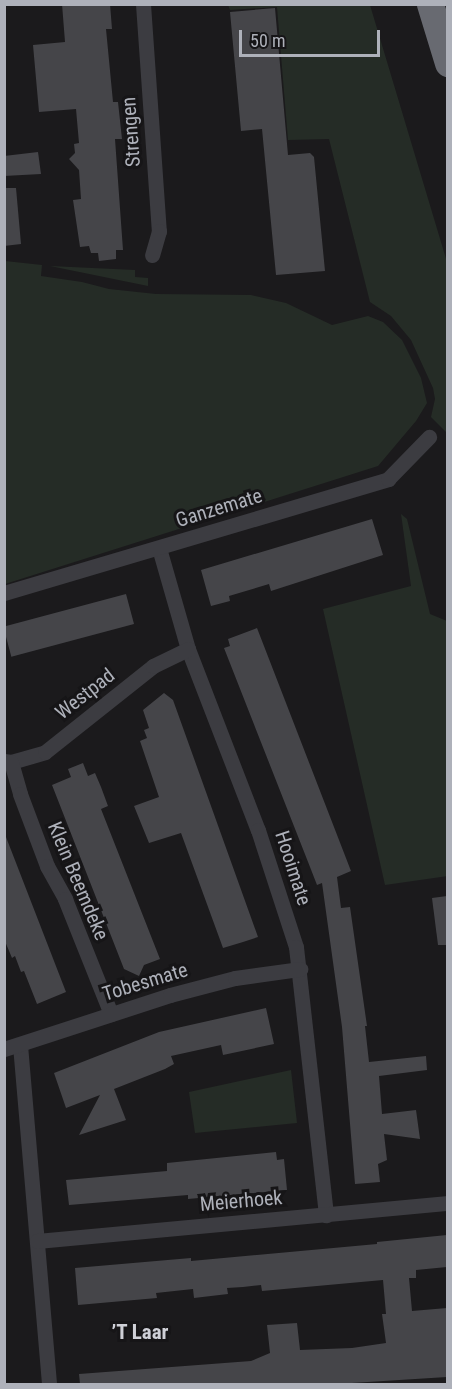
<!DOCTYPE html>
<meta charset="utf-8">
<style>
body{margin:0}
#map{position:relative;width:452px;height:1389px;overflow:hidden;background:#1b1a1c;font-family:"Roboto Condensed",sans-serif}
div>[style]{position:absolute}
.green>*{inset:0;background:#252c26}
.building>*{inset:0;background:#454549;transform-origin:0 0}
.minor>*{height:15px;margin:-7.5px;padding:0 7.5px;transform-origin:7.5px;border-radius:7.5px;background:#3c3c41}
.motorway>*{height:27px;margin:-13.5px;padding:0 13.5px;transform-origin:13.5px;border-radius:13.5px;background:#686a71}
span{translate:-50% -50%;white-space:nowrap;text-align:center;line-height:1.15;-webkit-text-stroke:6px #161517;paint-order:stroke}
.street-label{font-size:20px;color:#aeb1ba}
.neighbourhood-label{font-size:21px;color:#cfd0d7;font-weight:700}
.frame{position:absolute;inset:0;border:6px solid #aeb1ba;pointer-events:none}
.scale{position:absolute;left:239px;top:30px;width:141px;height:27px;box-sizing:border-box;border:3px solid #aeb1ba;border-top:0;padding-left:8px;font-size:18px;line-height:21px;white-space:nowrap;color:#aeb1ba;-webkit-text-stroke:4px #161517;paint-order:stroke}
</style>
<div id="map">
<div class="green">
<div style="clip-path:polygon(228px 5px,370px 5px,447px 262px,447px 433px,431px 417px,435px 399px,433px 388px,411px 340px,391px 316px,370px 302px,329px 139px,288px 140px,277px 7px,230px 10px)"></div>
<div style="clip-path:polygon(5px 261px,42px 265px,41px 276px,82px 282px,109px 289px,156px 294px,251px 295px,286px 303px,332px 325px,368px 316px,383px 322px,402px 340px,421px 378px,427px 403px,416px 421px,378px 466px,5px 584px)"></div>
<div style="clip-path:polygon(50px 266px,135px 270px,135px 277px,148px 278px,148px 286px)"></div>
<div style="clip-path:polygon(401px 514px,407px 519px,430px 614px,447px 621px,448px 876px,385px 885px,323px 609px,411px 586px)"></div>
<div style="clip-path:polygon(291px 1070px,297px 1123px,195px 1133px,189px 1092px)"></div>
</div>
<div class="building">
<div style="clip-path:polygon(62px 4px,110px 4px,112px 29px,106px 29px,113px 102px,118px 102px,122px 139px,115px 139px,123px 250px,116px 250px,116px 259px,99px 261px,98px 253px,91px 253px,89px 246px,80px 247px,73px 200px,81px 199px,79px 170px,69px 159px,75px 153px,74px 144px,79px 143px,76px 109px,39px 112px,33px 45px,65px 42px)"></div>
<div style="clip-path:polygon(275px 8px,288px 155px,310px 153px,314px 157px,325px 271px,276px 275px,262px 129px,241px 131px,230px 12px)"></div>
<div style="clip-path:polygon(38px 152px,41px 174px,4px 176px,4px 156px)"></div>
<div style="clip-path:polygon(4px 188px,16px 188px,21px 244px,4px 246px)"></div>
<div style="clip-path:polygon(372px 519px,383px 555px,271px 591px,269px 584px,229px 596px,230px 601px,211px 606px,201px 570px)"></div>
<div style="left:126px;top:594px;width:31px;height:127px;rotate:75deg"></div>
<div style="clip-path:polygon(257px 628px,351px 871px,337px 877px,341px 908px,350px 907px,367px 1026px,365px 1026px,369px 1062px,426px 1056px,427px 1070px,379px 1076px,382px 1114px,416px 1110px,420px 1139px,384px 1134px,387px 1160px,378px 1164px,380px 1182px,355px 1184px,342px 1027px,322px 883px,317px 885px,310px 867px,224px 648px,230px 646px,228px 639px)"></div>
<div style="clip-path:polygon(164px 693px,173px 700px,258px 937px,243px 942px,223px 948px,181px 833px,149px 843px,134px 806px,159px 797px,140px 741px,147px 738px,144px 730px,149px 728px,143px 710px)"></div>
<div style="clip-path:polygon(83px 763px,88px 776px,95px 773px,101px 787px,108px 806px,101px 809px,160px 959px,144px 965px,139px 976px,124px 969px,52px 785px,71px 777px,68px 769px)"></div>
<div style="clip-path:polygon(6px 837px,66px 992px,37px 1004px,24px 971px,21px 972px,15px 956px,12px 958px,4px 939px)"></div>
<div style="clip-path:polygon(447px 896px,447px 945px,438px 945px,432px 898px)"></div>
<div style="clip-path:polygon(266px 1008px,274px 1044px,223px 1055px,221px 1045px,171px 1056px,174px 1064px,165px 1069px,114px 1089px,126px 1120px,79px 1135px,100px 1095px,66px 1108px,54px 1073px,159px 1032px)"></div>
<div style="clip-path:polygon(276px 1152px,277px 1160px,284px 1159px,287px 1190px,188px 1199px,188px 1195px,69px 1205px,66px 1180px,167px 1171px,167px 1163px)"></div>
<div style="clip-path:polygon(447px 1235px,447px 1267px,416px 1270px,416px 1278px,409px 1278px,412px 1311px,447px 1308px,447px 1377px,336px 1384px,80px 1384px,79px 1374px,251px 1361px,270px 1353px,267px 1325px,297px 1323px,300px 1350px,352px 1348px,386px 1343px,382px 1314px,386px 1314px,383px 1280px,262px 1291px,261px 1285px,243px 1287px,227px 1288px,228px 1294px,194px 1298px,193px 1289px,156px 1293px,157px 1298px,78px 1305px,75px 1268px,191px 1258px,191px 1261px,377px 1244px,377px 1242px)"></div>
</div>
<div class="minor">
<div style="left:143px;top:4px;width:228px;rotate:86deg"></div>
<div style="left:159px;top:231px;width:25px;rotate:106deg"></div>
<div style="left:159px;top:548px;width:105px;rotate:74deg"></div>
<div style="left:188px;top:649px;width:194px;rotate:68.9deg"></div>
<div style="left:258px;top:830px;width:123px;rotate:72deg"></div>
<div style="left:296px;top:947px;width:270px;rotate:83.6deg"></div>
<div style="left:4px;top:593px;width:401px;rotate:-16.5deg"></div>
<div style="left:388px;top:479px;width:59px;rotate:-45.7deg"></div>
<div style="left:4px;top:761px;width:7px;rotate:8deg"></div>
<div style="left:11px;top:762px;width:35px;rotate:-16deg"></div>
<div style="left:45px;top:752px;width:138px;rotate:-38.5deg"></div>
<div style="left:153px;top:666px;width:39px;rotate:-26deg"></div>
<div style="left:11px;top:762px;width:33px;rotate:74deg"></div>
<div style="left:20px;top:794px;width:77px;rotate:69.4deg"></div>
<div style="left:47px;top:866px;width:38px;rotate:61deg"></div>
<div style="left:65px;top:899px;width:124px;rotate:68.2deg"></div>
<div style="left:20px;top:1045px;width:340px;rotate:85.1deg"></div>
<div style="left:4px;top:1049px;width:175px;rotate:-18deg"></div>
<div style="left:170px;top:995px;width:67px;rotate:-14.7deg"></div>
<div style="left:235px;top:978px;width:66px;rotate:-7.9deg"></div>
<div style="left:37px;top:1241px;width:413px;rotate:-5.3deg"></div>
</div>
<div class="motorway">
<div style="left:430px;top:4px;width:62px;rotate:73deg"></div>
</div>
<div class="street-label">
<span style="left:131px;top:132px;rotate:-94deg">Strengen</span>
<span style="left:219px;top:508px;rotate:-17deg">Ganzemate</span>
<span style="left:85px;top:694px;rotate:-38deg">Westpad</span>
<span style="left:293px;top:868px;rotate:72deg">Hooimate</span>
<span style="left:78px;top:881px;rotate:67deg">Klein Beemdeke</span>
<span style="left:145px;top:982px;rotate:-17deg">Tobesmate</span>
<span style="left:241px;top:1201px;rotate:-5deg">Meierhoek</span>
</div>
<div class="neighbourhood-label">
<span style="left:140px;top:1332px">’T Laar</span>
</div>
<div class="frame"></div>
<div class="scale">50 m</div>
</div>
